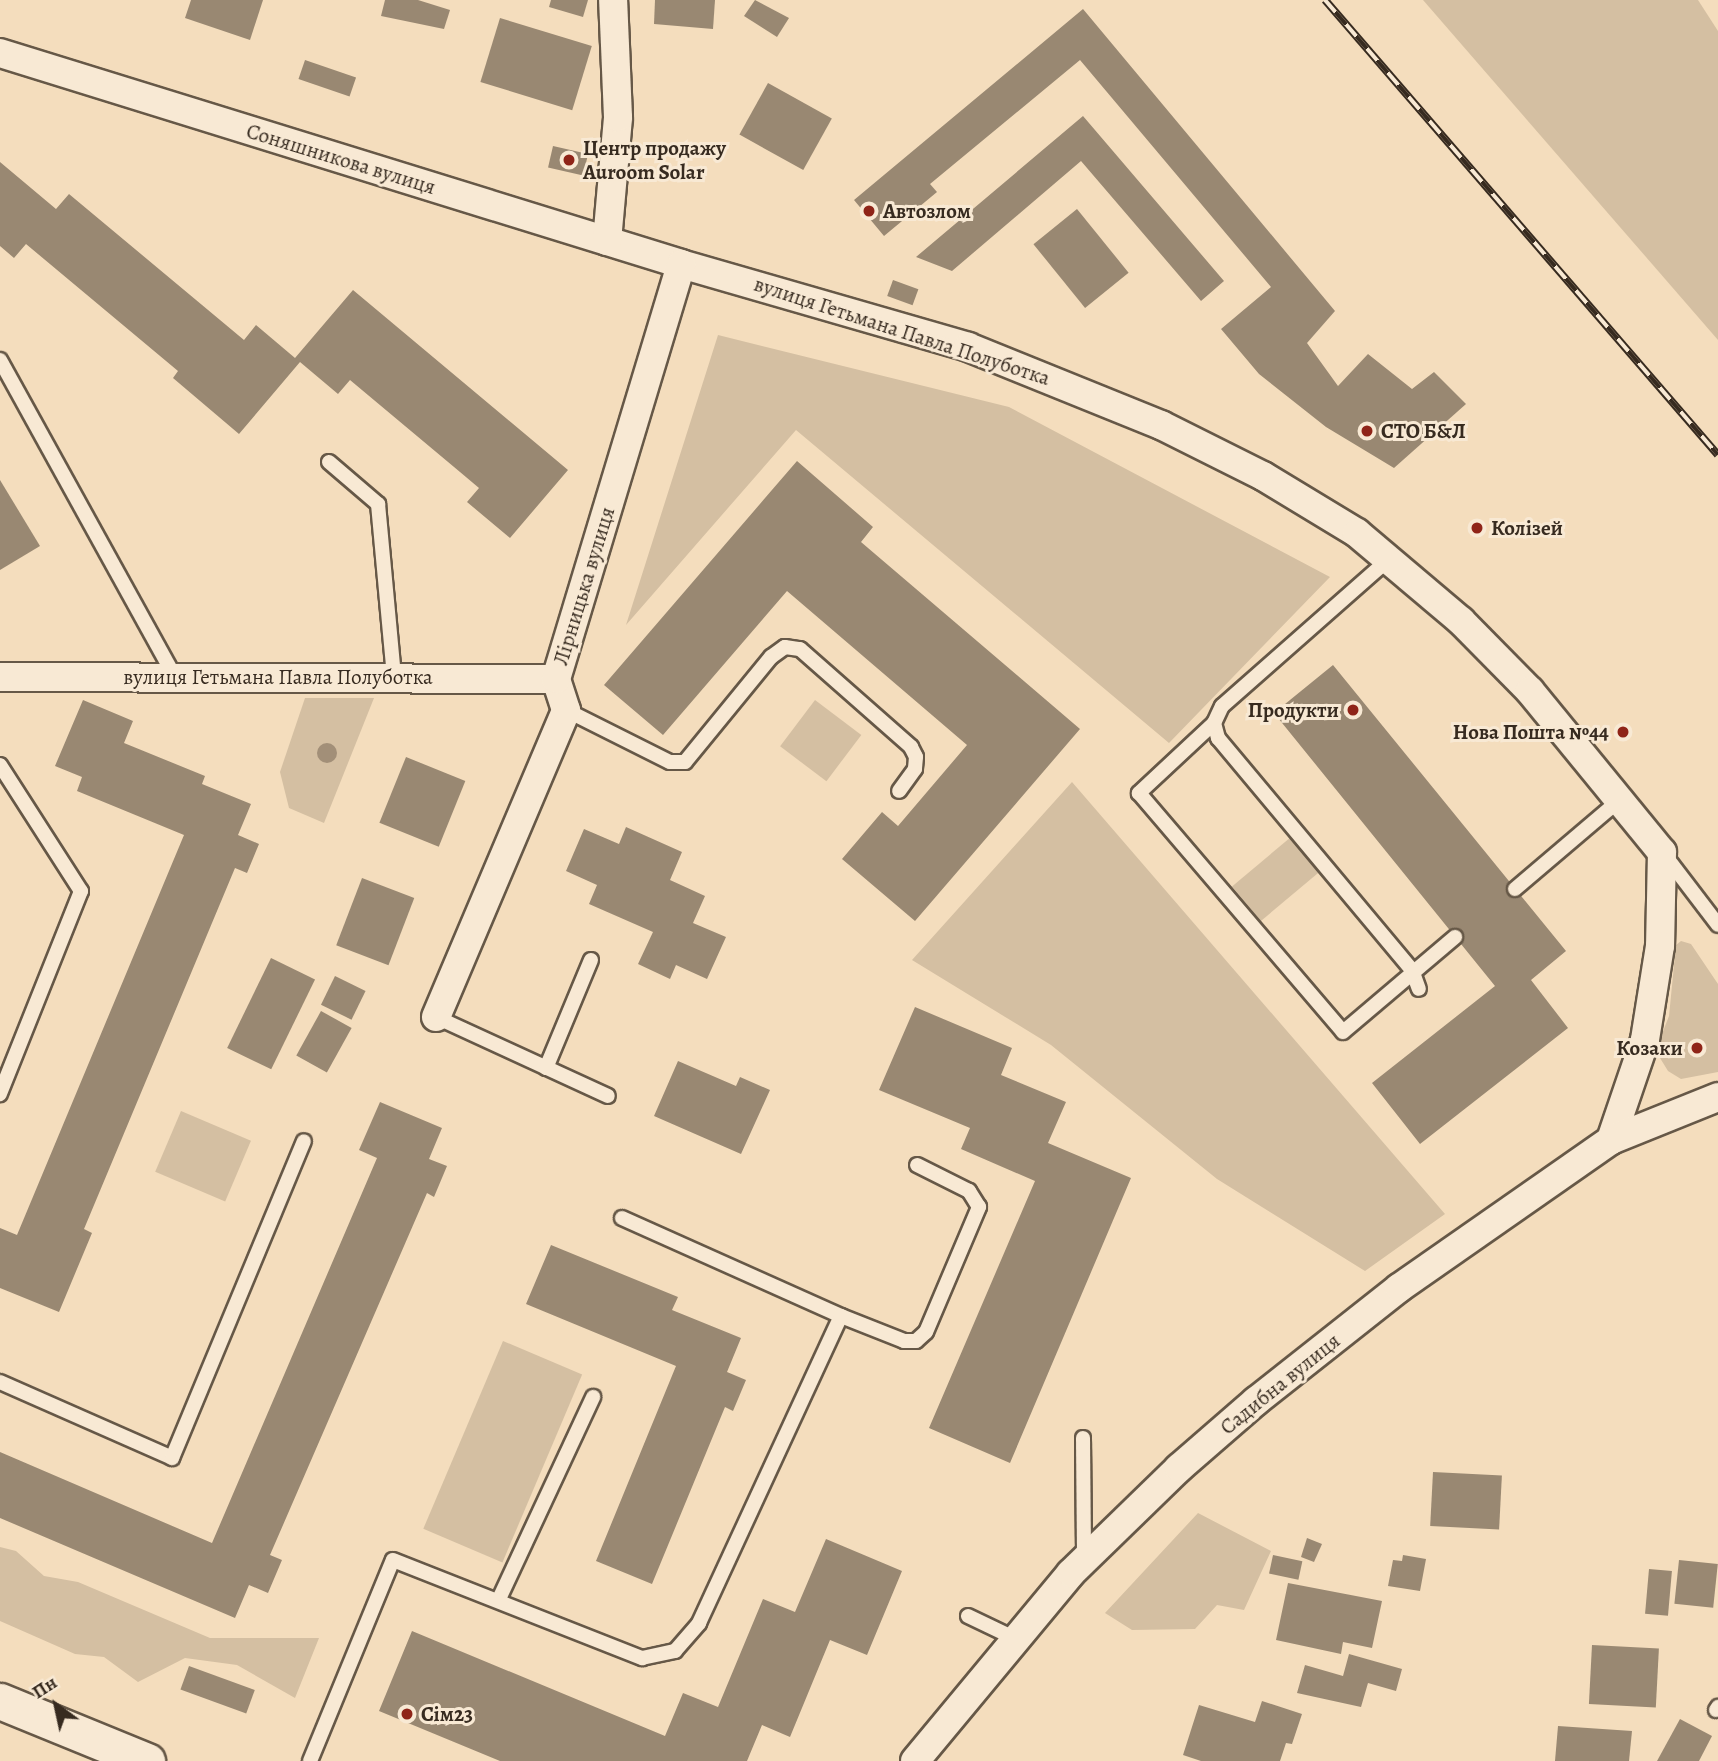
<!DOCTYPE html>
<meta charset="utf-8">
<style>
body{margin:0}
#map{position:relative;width:1718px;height:1761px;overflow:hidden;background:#f4ddbd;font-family:Alegreya,serif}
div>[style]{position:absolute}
.green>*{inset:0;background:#d4bfa2;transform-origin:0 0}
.building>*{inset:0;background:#998872;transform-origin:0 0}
.roads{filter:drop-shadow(2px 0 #665847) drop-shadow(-2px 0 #665847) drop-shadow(0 2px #665847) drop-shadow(0 -2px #665847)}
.service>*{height:14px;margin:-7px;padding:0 7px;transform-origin:7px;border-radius:7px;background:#f8e9d4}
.minor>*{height:28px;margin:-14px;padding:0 14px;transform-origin:14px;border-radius:14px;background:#f8e9d4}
.tertiary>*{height:35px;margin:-17.5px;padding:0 17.5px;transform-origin:17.5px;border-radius:17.5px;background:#f8e9d4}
.rail>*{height:8px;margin-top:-4px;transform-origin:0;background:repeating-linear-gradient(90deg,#f8e9d4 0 16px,#372b20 0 32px);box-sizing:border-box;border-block:2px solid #372b20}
.trees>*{width:20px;height:20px;margin:-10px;border-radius:50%;background:#a28f78}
.dots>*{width:19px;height:19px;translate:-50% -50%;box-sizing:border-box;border:4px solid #f8e9d4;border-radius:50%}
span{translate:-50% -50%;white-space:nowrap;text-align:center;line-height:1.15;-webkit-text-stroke:6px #f8e9d4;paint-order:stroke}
.poi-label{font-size:21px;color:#372b20;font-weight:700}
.left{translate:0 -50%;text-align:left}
.right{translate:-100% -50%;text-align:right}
.street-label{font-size:21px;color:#372b20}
.north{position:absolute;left:21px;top:1670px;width:70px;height:70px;-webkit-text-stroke:5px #f8e9d4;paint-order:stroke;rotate:327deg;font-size:19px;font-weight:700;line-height:28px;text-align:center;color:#372b20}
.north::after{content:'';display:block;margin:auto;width:24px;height:32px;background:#372b20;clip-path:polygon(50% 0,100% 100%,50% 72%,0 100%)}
</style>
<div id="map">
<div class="green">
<div style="clip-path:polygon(1423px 0,1698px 0,1718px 31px,1718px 340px)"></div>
<div style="clip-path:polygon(718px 335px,1009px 407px,1330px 577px,1169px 743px,796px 430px,626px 625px)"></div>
<div style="clip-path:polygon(305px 698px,374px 698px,324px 823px,289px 808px,280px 772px)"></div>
<div style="left:815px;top:700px;width:58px;height:58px;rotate:37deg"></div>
<div style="clip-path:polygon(1072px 782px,1445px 1214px,1365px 1271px,1217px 1179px,1051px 1045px,912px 960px)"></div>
<div style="left:1291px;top:837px;width:45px;height:77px;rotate:50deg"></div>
<div style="clip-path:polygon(1681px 941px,1691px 944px,1718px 984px,1718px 1072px,1681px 1079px,1668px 1071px,1660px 1058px,1660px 1039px,1669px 1016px,1676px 945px)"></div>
<div style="left:181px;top:1111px;width:76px;height:66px;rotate:23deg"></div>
<div style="left:503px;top:1341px;width:86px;height:204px;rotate:23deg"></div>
<div style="clip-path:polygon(1198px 1513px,1271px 1551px,1244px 1610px,1217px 1605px,1195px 1629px,1132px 1630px,1105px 1613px)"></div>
<div style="clip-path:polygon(0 1547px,16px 1551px,44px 1576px,78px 1582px,210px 1638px,319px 1638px,295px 1698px,237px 1665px,185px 1658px,138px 1682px,104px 1657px,75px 1654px,0 1621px)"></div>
</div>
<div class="building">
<div style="clip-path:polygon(191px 0,263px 0,250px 40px,185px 18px)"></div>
<div style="clip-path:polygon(385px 0,418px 0,450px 10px,444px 29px,381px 16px)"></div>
<div style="clip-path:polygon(551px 0,588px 0,583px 17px,549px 7px)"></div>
<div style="clip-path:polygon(655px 0,715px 0,713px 29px,654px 24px)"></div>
<div style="clip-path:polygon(755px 0,789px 18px,777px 37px,744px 16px)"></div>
<div style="clip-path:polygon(1083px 9px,1335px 311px,1307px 343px,1338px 386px,1368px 354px,1412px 389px,1434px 372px,1466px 404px,1394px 468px,1326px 427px,1259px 374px,1221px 329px,1271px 287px,1080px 60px,930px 184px,937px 192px,884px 236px,854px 200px)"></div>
<div style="left:500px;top:18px;width:96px;height:67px;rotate:17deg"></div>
<div style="left:305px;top:60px;width:54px;height:20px;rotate:19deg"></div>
<div style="left:768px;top:83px;width:73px;height:59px;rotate:29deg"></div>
<div style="clip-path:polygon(1083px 116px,1224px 281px,1201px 301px,1081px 161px,952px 271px,916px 257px)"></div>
<div style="left:553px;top:146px;width:36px;height:22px;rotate:13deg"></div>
<div style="clip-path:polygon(0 162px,56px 209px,69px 194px,244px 340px,256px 325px,295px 358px,353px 290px,568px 470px,510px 538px,467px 502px,479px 488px,460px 472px,350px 380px,338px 394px,300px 362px,239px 434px,173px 378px,178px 371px,26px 244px,14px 258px,0 246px)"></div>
<div style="left:1077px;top:209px;width:82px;height:56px;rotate:51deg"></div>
<div style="left:893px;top:280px;width:27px;height:17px;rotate:20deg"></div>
<div style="clip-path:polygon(797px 461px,873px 527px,861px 542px,1080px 729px,915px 921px,842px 859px,882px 812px,898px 826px,967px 745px,787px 591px,663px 735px,604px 685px)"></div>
<div style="clip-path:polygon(0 480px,40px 546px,0 570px)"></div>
<div style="clip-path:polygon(1333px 665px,1566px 951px,1531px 980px,1568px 1028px,1420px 1144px,1372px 1083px,1495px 986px,1274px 713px)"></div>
<div style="clip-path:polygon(83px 700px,133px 721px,124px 743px,205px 776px,202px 784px,251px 804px,238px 835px,259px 844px,247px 873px,235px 868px,84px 1229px,92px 1233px,59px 1312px,0 1288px,0 1228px,17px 1235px,184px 835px,77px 791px,82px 777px,55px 766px)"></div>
<div style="left:406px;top:757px;width:64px;height:71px;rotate:22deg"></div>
<div style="clip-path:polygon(626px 827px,682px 852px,670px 880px,705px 896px,693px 923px,726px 937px,707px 979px,676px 965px,670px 979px,638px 964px,653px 932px,589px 904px,597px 885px,566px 871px,584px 829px,619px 844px)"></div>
<div style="left:362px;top:878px;width:56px;height:72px;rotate:21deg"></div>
<div style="left:271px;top:958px;width:49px;height:100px;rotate:26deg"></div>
<div style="left:335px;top:976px;width:34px;height:32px;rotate:26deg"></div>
<div style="clip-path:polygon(915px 1007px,1012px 1048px,1001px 1075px,1066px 1102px,1048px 1143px,1131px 1178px,1010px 1463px,929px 1428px,1035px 1181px,961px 1149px,970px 1128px,879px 1090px)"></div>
<div style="left:321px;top:1011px;width:35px;height:51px;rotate:29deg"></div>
<div style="clip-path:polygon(678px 1061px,736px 1086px,740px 1077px,770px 1090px,741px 1154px,654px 1116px)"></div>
<div style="clip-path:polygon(380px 1102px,442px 1128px,429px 1159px,447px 1166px,434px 1197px,427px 1193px,270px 1555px,282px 1560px,268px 1593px,249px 1585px,235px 1618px,0 1518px,0 1452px,212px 1543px,377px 1158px,359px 1150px)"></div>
<div style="clip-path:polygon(551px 1245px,678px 1297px,672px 1310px,741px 1338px,727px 1372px,746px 1380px,733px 1411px,725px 1407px,652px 1584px,596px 1561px,676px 1366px,526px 1304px)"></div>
<div style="left:1433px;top:1472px;width:69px;height:54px;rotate:3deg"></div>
<div style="clip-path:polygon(1307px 1538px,1322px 1544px,1314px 1562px,1301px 1557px)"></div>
<div style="clip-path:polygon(826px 1539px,902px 1571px,867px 1655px,830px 1640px,790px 1737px,762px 1725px,747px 1761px,500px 1761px,379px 1711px,412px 1631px,665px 1736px,683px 1693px,718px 1707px,763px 1599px,795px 1612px)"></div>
<div style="left:1273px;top:1555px;width:30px;height:19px;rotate:12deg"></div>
<div style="clip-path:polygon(1403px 1555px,1426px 1559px,1420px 1591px,1388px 1586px,1393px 1560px,1402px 1561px)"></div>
<div style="left:1679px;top:1560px;width:39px;height:44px;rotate:6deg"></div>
<div style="left:1649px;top:1569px;width:23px;height:45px;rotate:5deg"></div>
<div style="clip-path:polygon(1288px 1583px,1382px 1601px,1372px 1648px,1343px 1642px,1341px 1654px,1276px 1640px)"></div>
<div style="left:1592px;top:1645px;width:67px;height:59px;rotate:3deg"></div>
<div style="clip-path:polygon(1349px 1654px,1402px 1669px,1396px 1691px,1368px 1683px,1361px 1707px,1297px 1693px,1305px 1665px,1343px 1676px)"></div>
<div style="left:189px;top:1666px;width:70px;height:25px;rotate:20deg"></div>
<div style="clip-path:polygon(1262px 1701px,1302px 1714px,1292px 1744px,1286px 1743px,1280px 1761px,1201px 1761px,1183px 1755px,1199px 1705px,1255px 1722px)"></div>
<div style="clip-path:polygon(1680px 1719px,1712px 1736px,1699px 1761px,1657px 1761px)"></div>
<div style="clip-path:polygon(1558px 1726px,1632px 1731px,1629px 1761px,1555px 1761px)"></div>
</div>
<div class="roads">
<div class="service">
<div style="left:0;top:360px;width:360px;rotate:61.1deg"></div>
<div style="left:329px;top:462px;width:65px;rotate:40.6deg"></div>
<div style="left:378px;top:504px;width:174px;rotate:84.7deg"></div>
<div style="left:1389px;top:559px;width:222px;rotate:138.6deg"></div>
<div style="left:1222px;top:706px;width:19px;rotate:115deg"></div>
<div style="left:1214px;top:723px;width:16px;rotate:75deg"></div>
<div style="left:1218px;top:738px;width:302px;rotate:50.1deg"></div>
<div style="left:1412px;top:970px;width:20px;rotate:70deg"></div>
<div style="left:566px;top:710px;width:116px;rotate:26.6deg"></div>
<div style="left:670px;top:762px;width:15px"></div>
<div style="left:685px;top:762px;width:136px;rotate:-50.7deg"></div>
<div style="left:771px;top:657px;width:17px;rotate:-36deg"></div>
<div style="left:785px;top:647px;width:15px;rotate:8deg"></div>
<div style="left:800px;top:649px;width:148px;rotate:41.4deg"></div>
<div style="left:911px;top:747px;width:11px;rotate:63deg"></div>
<div style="left:916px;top:757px;width:12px;rotate:95deg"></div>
<div style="left:915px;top:769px;width:27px;rotate:126deg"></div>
<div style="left:1214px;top:723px;width:103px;rotate:137deg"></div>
<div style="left:1139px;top:793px;width:314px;rotate:49.5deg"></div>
<div style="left:1343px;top:1032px;width:147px;rotate:-40.3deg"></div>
<div style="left:0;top:765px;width:150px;rotate:57.3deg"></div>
<div style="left:81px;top:891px;width:219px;rotate:111.8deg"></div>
<div style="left:1664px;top:854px;width:89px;rotate:52.7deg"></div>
<div style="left:1515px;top:889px;width:140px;rotate:-40.4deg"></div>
<div style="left:436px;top:1017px;width:189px;rotate:24.7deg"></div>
<div style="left:546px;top:1068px;width:117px;rotate:-67.4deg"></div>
<div style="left:622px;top:1218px;width:240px;rotate:24.1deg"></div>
<div style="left:0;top:1382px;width:188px;rotate:23.8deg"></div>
<div style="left:172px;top:1458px;width:343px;rotate:-67.4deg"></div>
<div style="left:1083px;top:1438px;width:120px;rotate:89.5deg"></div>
<div style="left:499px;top:1599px;width:223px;rotate:-65deg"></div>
<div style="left:968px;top:1616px;width:51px;rotate:25.6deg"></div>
<div style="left:1716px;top:1710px;width:4px;rotate:-56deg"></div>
<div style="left:310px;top:1761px;width:217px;rotate:-67.6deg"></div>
<div style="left:393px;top:1560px;width:268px;rotate:21.5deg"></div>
<div style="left:642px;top:1658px;width:34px;rotate:-12deg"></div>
<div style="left:675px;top:1651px;width:37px;rotate:-49deg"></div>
<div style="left:699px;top:1623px;width:338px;rotate:-65.2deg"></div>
<div style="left:841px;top:1316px;width:68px;rotate:21.6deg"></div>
<div style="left:904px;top:1341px;width:12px"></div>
<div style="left:916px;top:1341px;width:13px;rotate:-42deg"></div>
<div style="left:926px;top:1332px;width:136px;rotate:-67deg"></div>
<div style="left:979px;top:1207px;width:19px;rotate:-122deg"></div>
<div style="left:969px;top:1191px;width:58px;rotate:-153.4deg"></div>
</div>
<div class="minor">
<div style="left:0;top:53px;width:713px;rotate:17.21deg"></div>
<div style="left:681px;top:264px;width:299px;rotate:16.1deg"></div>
<div style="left:968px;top:347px;width:208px;rotate:22deg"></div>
<div style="left:1161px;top:425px;width:114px;rotate:26.6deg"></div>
<div style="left:1263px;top:476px;width:110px;rotate:31.2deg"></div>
<div style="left:1357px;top:533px;width:136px;rotate:40.2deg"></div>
<div style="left:1461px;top:621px;width:98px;rotate:45.4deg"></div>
<div style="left:1530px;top:691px;width:208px;rotate:50.7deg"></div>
<div style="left:1662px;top:852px;width:94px;rotate:91.2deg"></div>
<div style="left:1660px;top:946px;width:95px;rotate:99.1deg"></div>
<div style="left:1645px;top:1040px;width:106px;rotate:108.8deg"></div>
<div style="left:607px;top:241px;width:124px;rotate:-84.9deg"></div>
<div style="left:618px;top:117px;width:117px;rotate:-92.4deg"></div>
<div style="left:0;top:677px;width:556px;rotate:0.21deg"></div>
<div style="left:436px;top:1017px;width:333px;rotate:-67deg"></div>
<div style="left:566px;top:710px;width:33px;rotate:-108deg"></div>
<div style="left:556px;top:679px;width:433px;rotate:-73.2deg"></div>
<div style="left:915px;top:1761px;width:244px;rotate:-50.3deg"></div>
<div style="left:1071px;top:1573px;width:151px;rotate:-44.2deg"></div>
<div style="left:1179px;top:1468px;width:102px;rotate:-41deg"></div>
<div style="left:1256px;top:1401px;width:182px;rotate:-38.3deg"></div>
<div style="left:1399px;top:1288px;width:259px;rotate:-34.9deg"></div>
<div style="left:1611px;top:1140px;width:115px;rotate:-21.9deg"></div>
</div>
<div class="tertiary">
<div style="left:0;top:1701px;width:159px;rotate:22.2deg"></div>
</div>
</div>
<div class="rail">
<div style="left:1325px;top:0;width:601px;rotate:49.18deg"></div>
</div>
<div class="trees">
<div style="left:327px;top:753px"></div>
</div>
<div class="dots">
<div style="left:569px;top:160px;background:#8f2418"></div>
<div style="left:869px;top:211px;background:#8f2418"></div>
<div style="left:1367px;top:431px;background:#8f2418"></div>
<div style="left:1477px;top:528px;background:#8f2418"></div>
<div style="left:1353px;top:710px;background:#8f2418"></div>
<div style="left:1623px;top:732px;background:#8f2418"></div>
<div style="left:1697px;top:1048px;background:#8f2418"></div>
<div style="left:407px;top:1714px;background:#8f2418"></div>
</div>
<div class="poi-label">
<span class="left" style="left:583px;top:160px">Центр продажу<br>Auroom Solar</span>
<span class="left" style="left:883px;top:211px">Автозлом</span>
<span class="left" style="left:1381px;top:431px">СТО Б&amp;Л</span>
<span class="left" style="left:1491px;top:528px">Колізей</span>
<span class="right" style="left:1339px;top:710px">Продукти</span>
<span class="right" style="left:1609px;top:732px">Нова Пошта №44</span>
<span class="right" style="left:1683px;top:1048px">Козаки</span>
<span class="left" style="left:421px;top:1714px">Сім23</span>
</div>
<div class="street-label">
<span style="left:341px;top:159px;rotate:17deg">Соняшникова вулиця</span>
<span style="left:902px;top:331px;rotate:18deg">вулиця Гетьмана Павла Полуботка</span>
<span style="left:584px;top:586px;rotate:-73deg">Лірницька вулиця</span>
<span style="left:278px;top:677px">вулиця Гетьмана Павла Полуботка</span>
<span style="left:1280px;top:1384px;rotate:-39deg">Садибна вулиця</span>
</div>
<div class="north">Пн</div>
</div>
